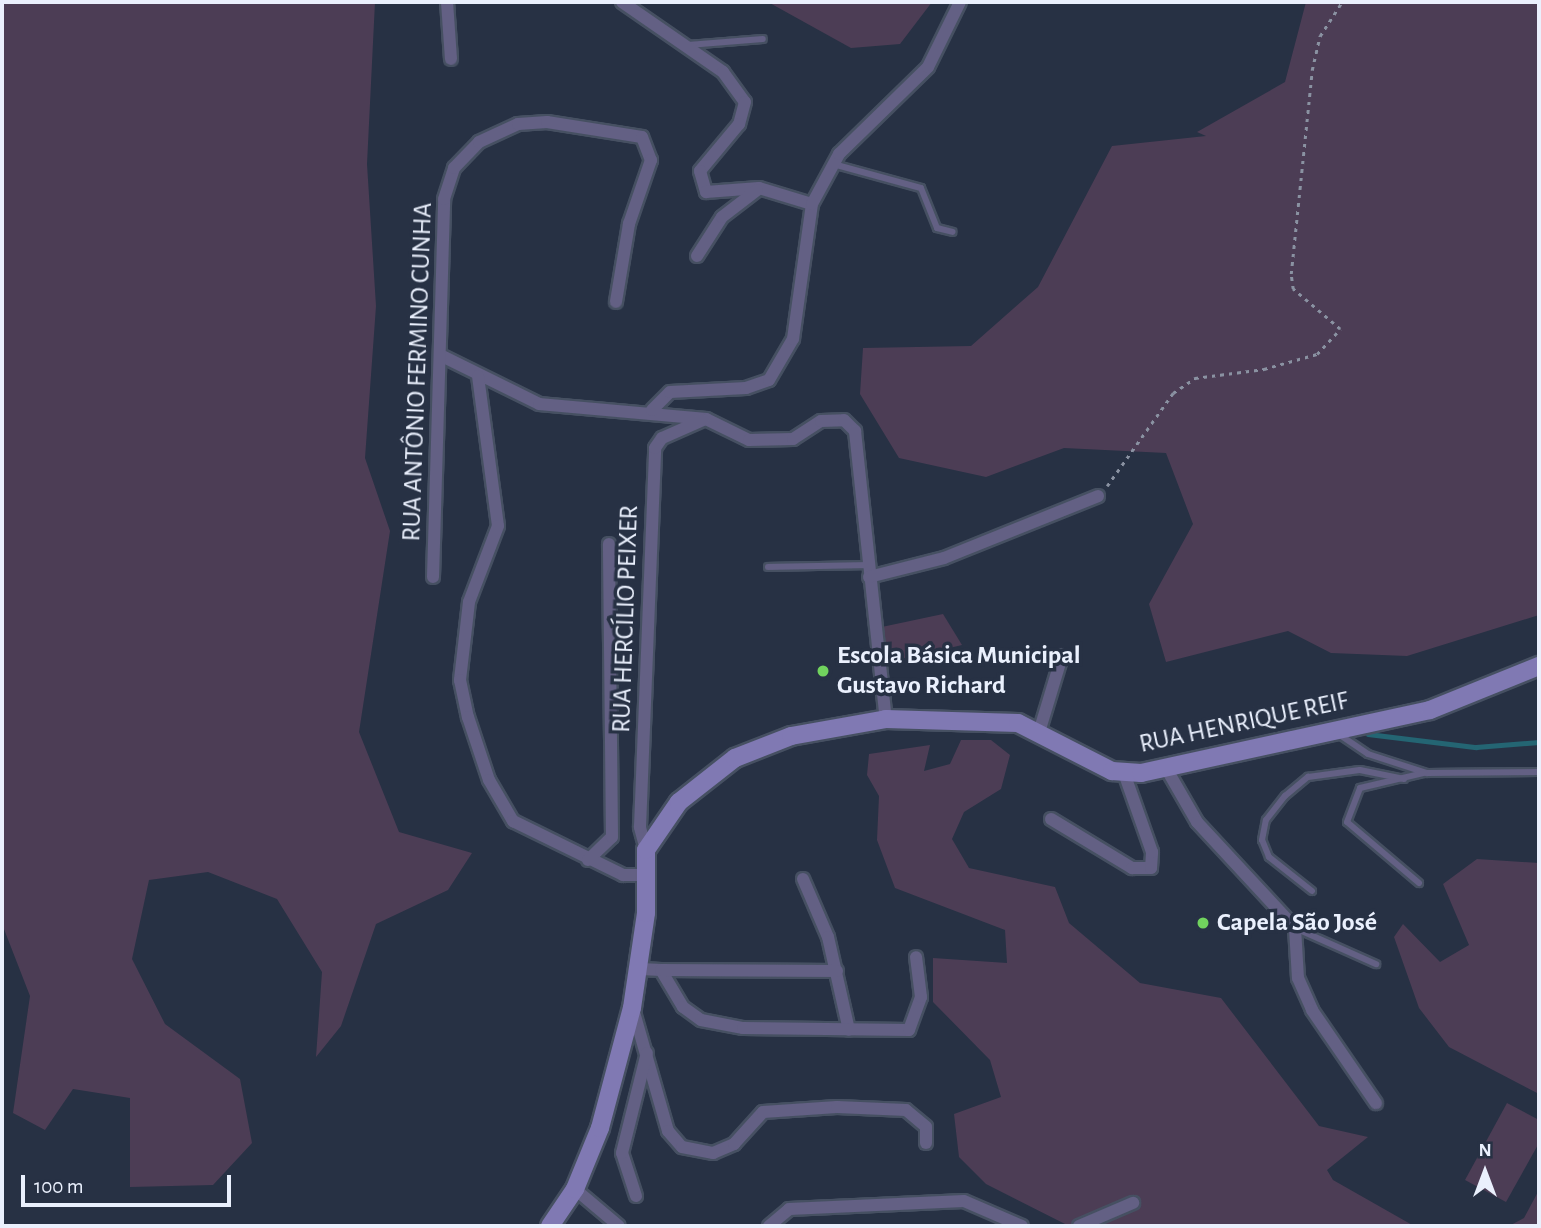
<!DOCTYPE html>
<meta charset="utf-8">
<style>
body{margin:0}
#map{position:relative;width:1541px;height:1228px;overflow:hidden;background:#273144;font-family:"Alegreya Sans",sans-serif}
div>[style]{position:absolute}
.green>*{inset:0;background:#4c3d55}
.stream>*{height:4.5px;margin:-2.25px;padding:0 2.25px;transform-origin:2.25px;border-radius:2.25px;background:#246573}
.path>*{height:2.5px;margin-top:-1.25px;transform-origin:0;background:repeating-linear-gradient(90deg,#8a92a2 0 3.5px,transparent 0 8.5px)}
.roads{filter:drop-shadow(2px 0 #465062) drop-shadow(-2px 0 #465062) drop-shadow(0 2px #465062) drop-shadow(0 -2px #465062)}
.lane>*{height:6px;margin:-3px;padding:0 3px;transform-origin:3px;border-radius:3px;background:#636084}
.street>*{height:12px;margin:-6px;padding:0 6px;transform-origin:6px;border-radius:6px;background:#636084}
.secondary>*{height:18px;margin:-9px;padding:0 9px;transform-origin:9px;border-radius:9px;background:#8079b3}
.dots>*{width:19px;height:19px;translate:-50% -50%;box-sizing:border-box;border:4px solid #273144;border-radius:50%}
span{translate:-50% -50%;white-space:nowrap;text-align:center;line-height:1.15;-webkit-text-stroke:7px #273144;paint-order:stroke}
.street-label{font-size:26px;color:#eaf0fd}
.poi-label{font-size:26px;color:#eaf0fd;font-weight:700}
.left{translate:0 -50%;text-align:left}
.frame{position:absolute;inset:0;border:4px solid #eaf0fd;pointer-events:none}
.north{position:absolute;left:1450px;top:1137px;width:70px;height:70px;-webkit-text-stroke:5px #273144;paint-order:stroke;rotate:0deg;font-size:19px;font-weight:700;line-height:28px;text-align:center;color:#eaf0fd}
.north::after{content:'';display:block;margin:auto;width:24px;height:32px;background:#eaf0fd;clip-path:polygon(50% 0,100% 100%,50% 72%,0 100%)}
.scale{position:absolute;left:21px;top:1175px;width:210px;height:32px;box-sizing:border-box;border:4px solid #eaf0fd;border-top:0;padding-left:9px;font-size:21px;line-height:24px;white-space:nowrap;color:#eaf0fd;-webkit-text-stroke:5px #273144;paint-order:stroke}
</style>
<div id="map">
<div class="green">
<div style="clip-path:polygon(2px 2px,375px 2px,367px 164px,376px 306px,365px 458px,390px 531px,359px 732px,399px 832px,472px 853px,448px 890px,376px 924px,341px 1026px,316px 1057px,322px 972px,277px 899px,208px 872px,149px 880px,132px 959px,165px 1024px,240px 1079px,252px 1143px,213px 1185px,130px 1187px,130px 1098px,73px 1089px,45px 1130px,13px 1113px,30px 996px,2px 924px)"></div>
<div style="clip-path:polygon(768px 2px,932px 2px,900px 44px,851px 48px)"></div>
<div style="clip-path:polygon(1306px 2px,1539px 2px,1539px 615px,1407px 656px,1331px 653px,1288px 631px,1166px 662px,1149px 604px,1193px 524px,1166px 453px,1064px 448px,986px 477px,899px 458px,860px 394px,863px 348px,971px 346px,1038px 287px,1112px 146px,1206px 136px,1197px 132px,1285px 82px)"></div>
<div style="clip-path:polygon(943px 614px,962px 645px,882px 664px,877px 628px)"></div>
<div style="clip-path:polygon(961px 740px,991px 740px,1010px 755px,1001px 789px,964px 812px,952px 839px,969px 868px,1055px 887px,1069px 923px,1140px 983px,1221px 998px,1319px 1126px,1368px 1137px,1327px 1170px,1333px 1180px,1414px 1226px,1069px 1226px,986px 1184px,959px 1157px,954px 1114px,1001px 1097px,990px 1060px,933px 1002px,933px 958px,1007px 963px,1005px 930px,895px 888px,877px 840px,879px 796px,867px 775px,869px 754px,930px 745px,924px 771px,950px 764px)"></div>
<div style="clip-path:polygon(1477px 859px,1539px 863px,1539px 1094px,1449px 1047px,1419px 1008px,1394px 937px,1403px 924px,1440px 962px,1469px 945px,1443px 884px)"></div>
<div style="clip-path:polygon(1507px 1103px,1539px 1120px,1539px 1143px,1506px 1202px,1465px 1180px)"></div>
<div style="clip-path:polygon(1539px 1190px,1539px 1226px,1509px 1226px,1524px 1218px)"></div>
</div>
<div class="stream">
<div style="left:1368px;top:734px;width:109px;rotate:6.9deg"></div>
<div style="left:1476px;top:747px;width:63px;rotate:-4.5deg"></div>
</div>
<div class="path">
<div style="left:1107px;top:486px;width:114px;rotate:-54.6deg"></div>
<div style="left:1173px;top:393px;width:27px;rotate:-34deg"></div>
<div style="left:1195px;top:378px;width:70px;rotate:-7.4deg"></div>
<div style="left:1264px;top:369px;width:55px;rotate:-15.8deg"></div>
<div style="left:1317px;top:354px;width:34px;rotate:-47deg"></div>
<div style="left:1340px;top:329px;width:62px;rotate:-139.6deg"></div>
<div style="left:1293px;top:289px;width:15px;rotate:-98deg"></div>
<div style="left:1291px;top:274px;width:205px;rotate:-84.1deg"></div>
<div style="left:1312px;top:70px;width:35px;rotate:-77deg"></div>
<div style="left:1320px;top:36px;width:40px;rotate:-57.1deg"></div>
</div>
<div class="roads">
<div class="lane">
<div style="left:688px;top:45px;width:75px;rotate:-4.6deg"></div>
<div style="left:833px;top:164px;width:91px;rotate:15.3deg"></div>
<div style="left:921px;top:188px;width:43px;rotate:68.2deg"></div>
<div style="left:937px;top:228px;width:16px;rotate:14deg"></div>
<div style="left:768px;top:567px;width:100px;rotate:-1.1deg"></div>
<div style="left:1337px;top:733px;width:37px;rotate:34deg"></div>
<div style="left:1368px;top:754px;width:62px;rotate:17.9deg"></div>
<div style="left:1427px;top:773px;width:112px;rotate:-0.5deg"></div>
<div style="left:1419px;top:883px;width:94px;rotate:-139.7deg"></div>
<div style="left:1347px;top:822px;width:36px;rotate:-69deg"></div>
<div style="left:1360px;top:788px;width:66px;rotate:-13.2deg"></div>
<div style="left:1312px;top:891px;width:55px;rotate:-141.7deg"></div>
<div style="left:1269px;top:857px;width:18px;rotate:-112deg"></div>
<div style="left:1262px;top:840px;width:20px;rotate:-79deg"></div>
<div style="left:1266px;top:820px;width:31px;rotate:-52deg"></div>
<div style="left:1285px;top:796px;width:30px;rotate:-40deg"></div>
<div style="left:1308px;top:777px;width:52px;rotate:-7.7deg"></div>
<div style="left:1360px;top:770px;width:45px;rotate:11.6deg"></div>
<div style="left:1295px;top:928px;width:89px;rotate:24deg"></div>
</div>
<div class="street">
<div style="left:447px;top:2px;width:57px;rotate:86deg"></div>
<div style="left:622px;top:2px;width:123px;rotate:34.7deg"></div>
<div style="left:723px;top:72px;width:37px;rotate:54deg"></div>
<div style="left:745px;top:102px;width:23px;rotate:105deg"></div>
<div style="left:739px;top:124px;width:61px;rotate:129.7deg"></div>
<div style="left:700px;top:171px;width:22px;rotate:74deg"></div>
<div style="left:706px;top:192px;width:53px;rotate:-4.3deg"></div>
<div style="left:759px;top:188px;width:55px;rotate:16.8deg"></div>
<div style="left:697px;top:256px;width:46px;rotate:-57.3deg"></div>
<div style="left:722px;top:217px;width:44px;rotate:-37.6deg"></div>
<div style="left:440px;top:355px;width:110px;rotate:26.3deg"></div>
<div style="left:539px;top:404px;width:168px;rotate:5.1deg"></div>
<div style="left:706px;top:419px;width:48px;rotate:26deg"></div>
<div style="left:749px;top:440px;width:44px;rotate:-1.3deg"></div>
<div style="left:793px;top:439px;width:33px;rotate:-33deg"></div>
<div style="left:821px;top:421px;width:23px;rotate:-2deg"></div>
<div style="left:844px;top:420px;width:16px;rotate:45deg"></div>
<div style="left:855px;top:431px;width:290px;rotate:83.9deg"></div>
<div style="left:478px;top:376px;width:151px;rotate:82.4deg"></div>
<div style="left:498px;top:526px;width:81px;rotate:110.9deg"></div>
<div style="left:469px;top:602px;width:79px;rotate:96.6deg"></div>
<div style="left:460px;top:680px;width:38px;rotate:78deg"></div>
<div style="left:468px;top:717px;width:66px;rotate:71.6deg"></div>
<div style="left:489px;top:780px;width:48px;rotate:59.7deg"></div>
<div style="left:513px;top:821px;width:123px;rotate:26.1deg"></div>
<div style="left:623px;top:875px;width:21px"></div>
<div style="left:652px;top:410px;width:25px;rotate:-45deg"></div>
<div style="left:670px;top:392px;width:76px;rotate:-3deg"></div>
<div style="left:746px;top:388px;width:24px;rotate:-19deg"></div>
<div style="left:769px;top:380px;width:48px;rotate:-59.7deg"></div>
<div style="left:793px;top:339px;width:136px;rotate:-82deg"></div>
<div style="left:812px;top:204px;width:57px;rotate:-61.6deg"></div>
<div style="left:839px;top:154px;width:124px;rotate:-44.3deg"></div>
<div style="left:928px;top:67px;width:72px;rotate:-63.8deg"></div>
<div style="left:433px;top:577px;width:378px;rotate:-88.3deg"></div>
<div style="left:444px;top:199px;width:33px;rotate:-72deg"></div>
<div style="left:454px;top:168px;width:36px;rotate:-46deg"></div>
<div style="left:479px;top:142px;width:43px;rotate:-24.8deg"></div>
<div style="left:518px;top:124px;width:29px;rotate:-4deg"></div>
<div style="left:547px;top:122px;width:96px;rotate:9deg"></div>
<div style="left:642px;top:137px;width:25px;rotate:69deg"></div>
<div style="left:651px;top:160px;width:68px;rotate:109deg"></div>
<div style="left:629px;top:224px;width:79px;rotate:99.5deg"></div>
<div style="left:869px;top:577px;width:77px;rotate:-14.2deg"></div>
<div style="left:944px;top:558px;width:166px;rotate:-21.9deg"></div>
<div style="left:1040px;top:729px;width:76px;rotate:-73.2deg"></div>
<div style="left:1166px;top:768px;width:62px;rotate:60.1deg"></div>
<div style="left:1197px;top:822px;width:144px;rotate:47.2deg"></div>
<div style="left:1295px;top:928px;width:50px;rotate:86.6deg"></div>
<div style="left:1298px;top:978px;width:35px;rotate:66deg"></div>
<div style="left:1312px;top:1010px;width:113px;rotate:55.5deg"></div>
<div style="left:1051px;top:819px;width:95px;rotate:31.2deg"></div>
<div style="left:1132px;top:868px;width:19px"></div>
<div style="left:1151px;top:868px;width:16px;rotate:-86deg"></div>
<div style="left:1152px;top:852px;width:84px;rotate:-109.5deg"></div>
<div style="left:646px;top:850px;width:24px;rotate:-105deg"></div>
<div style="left:640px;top:827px;width:379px;rotate:-87.7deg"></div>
<div style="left:655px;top:448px;width:12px;rotate:-55deg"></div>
<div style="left:662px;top:438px;width:45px;rotate:-23.7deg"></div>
<div style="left:588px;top:860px;width:33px;rotate:-44deg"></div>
<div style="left:612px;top:837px;width:293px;rotate:-90.6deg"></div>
<div style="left:803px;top:879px;width:63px;rotate:66.7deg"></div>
<div style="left:828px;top:937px;width:95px;rotate:77.3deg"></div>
<div style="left:641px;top:969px;width:20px;rotate:3deg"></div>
<div style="left:661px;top:970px;width:43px;rotate:59.3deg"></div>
<div style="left:683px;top:1007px;width:22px;rotate:36deg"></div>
<div style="left:701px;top:1020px;width:43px;rotate:10.8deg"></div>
<div style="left:743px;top:1028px;width:166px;rotate:0.7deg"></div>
<div style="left:909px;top:1030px;width:35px;rotate:-70deg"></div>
<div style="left:921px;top:997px;width:40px;rotate:-97.1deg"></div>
<div style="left:661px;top:970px;width:176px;rotate:0.3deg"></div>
<div style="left:633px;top:1009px;width:127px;rotate:74deg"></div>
<div style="left:668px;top:1131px;width:21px;rotate:49deg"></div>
<div style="left:682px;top:1147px;width:32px;rotate:11deg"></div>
<div style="left:713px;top:1153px;width:23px;rotate:-23deg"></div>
<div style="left:734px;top:1144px;width:43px;rotate:-47.8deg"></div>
<div style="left:763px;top:1112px;width:74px;rotate:-3.9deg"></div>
<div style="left:837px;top:1107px;width:69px;rotate:2.5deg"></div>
<div style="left:906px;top:1110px;width:26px;rotate:40deg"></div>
<div style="left:926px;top:1127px;width:16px;rotate:90deg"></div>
<div style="left:575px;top:1189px;width:57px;rotate:40.1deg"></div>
<div style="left:636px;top:1196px;width:45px;rotate:-108deg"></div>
<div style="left:622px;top:1153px;width:103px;rotate:-76deg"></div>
<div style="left:769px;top:1226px;width:26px;rotate:-40deg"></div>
<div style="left:789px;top:1209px;width:175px;rotate:-2.6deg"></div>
<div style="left:964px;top:1201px;width:63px;rotate:23.3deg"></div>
<div style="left:1079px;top:1226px;width:59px;rotate:-23.1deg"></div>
</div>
<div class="secondary">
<div style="left:550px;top:1226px;width:45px;rotate:-56deg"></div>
<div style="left:575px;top:1189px;width:66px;rotate:-67.7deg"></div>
<div style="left:600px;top:1128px;width:124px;rotate:-75.1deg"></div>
<div style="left:632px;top:1008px;width:96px;rotate:-81.6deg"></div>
<div style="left:646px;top:913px;width:63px;rotate:-90deg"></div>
<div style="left:646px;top:850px;width:58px;rotate:-55.5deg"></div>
<div style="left:679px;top:802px;width:71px;rotate:-38.2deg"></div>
<div style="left:735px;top:758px;width:60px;rotate:-21.4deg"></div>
<div style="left:791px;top:736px;width:97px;rotate:-10.1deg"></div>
<div style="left:886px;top:719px;width:132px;rotate:1.7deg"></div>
<div style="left:1018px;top:723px;width:106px;rotate:27.1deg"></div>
<div style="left:1112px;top:771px;width:29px;rotate:4deg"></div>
<div style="left:1141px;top:773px;width:296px;rotate:-12.3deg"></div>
<div style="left:1430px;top:710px;width:118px;rotate:-22deg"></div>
</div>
</div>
<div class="dots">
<div style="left:823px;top:671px;background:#71d35e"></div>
<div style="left:1203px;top:923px;background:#71d35e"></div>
</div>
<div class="street-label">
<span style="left:418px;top:372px;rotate:-88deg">RUA ANTÔNIO FERMINO CUNHA</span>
<span style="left:626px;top:619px;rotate:-88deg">RUA HERCÍLIO PEIXER</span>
<span style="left:1244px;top:723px;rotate:-12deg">RUA HENRIQUE REIF</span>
</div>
<div class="poi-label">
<span class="left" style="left:837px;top:671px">Escola Básica Municipal<br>Gustavo Richard</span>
<span class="left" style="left:1217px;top:923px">Capela São José</span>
</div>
<div class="frame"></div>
<div class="north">N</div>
<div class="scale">100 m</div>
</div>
